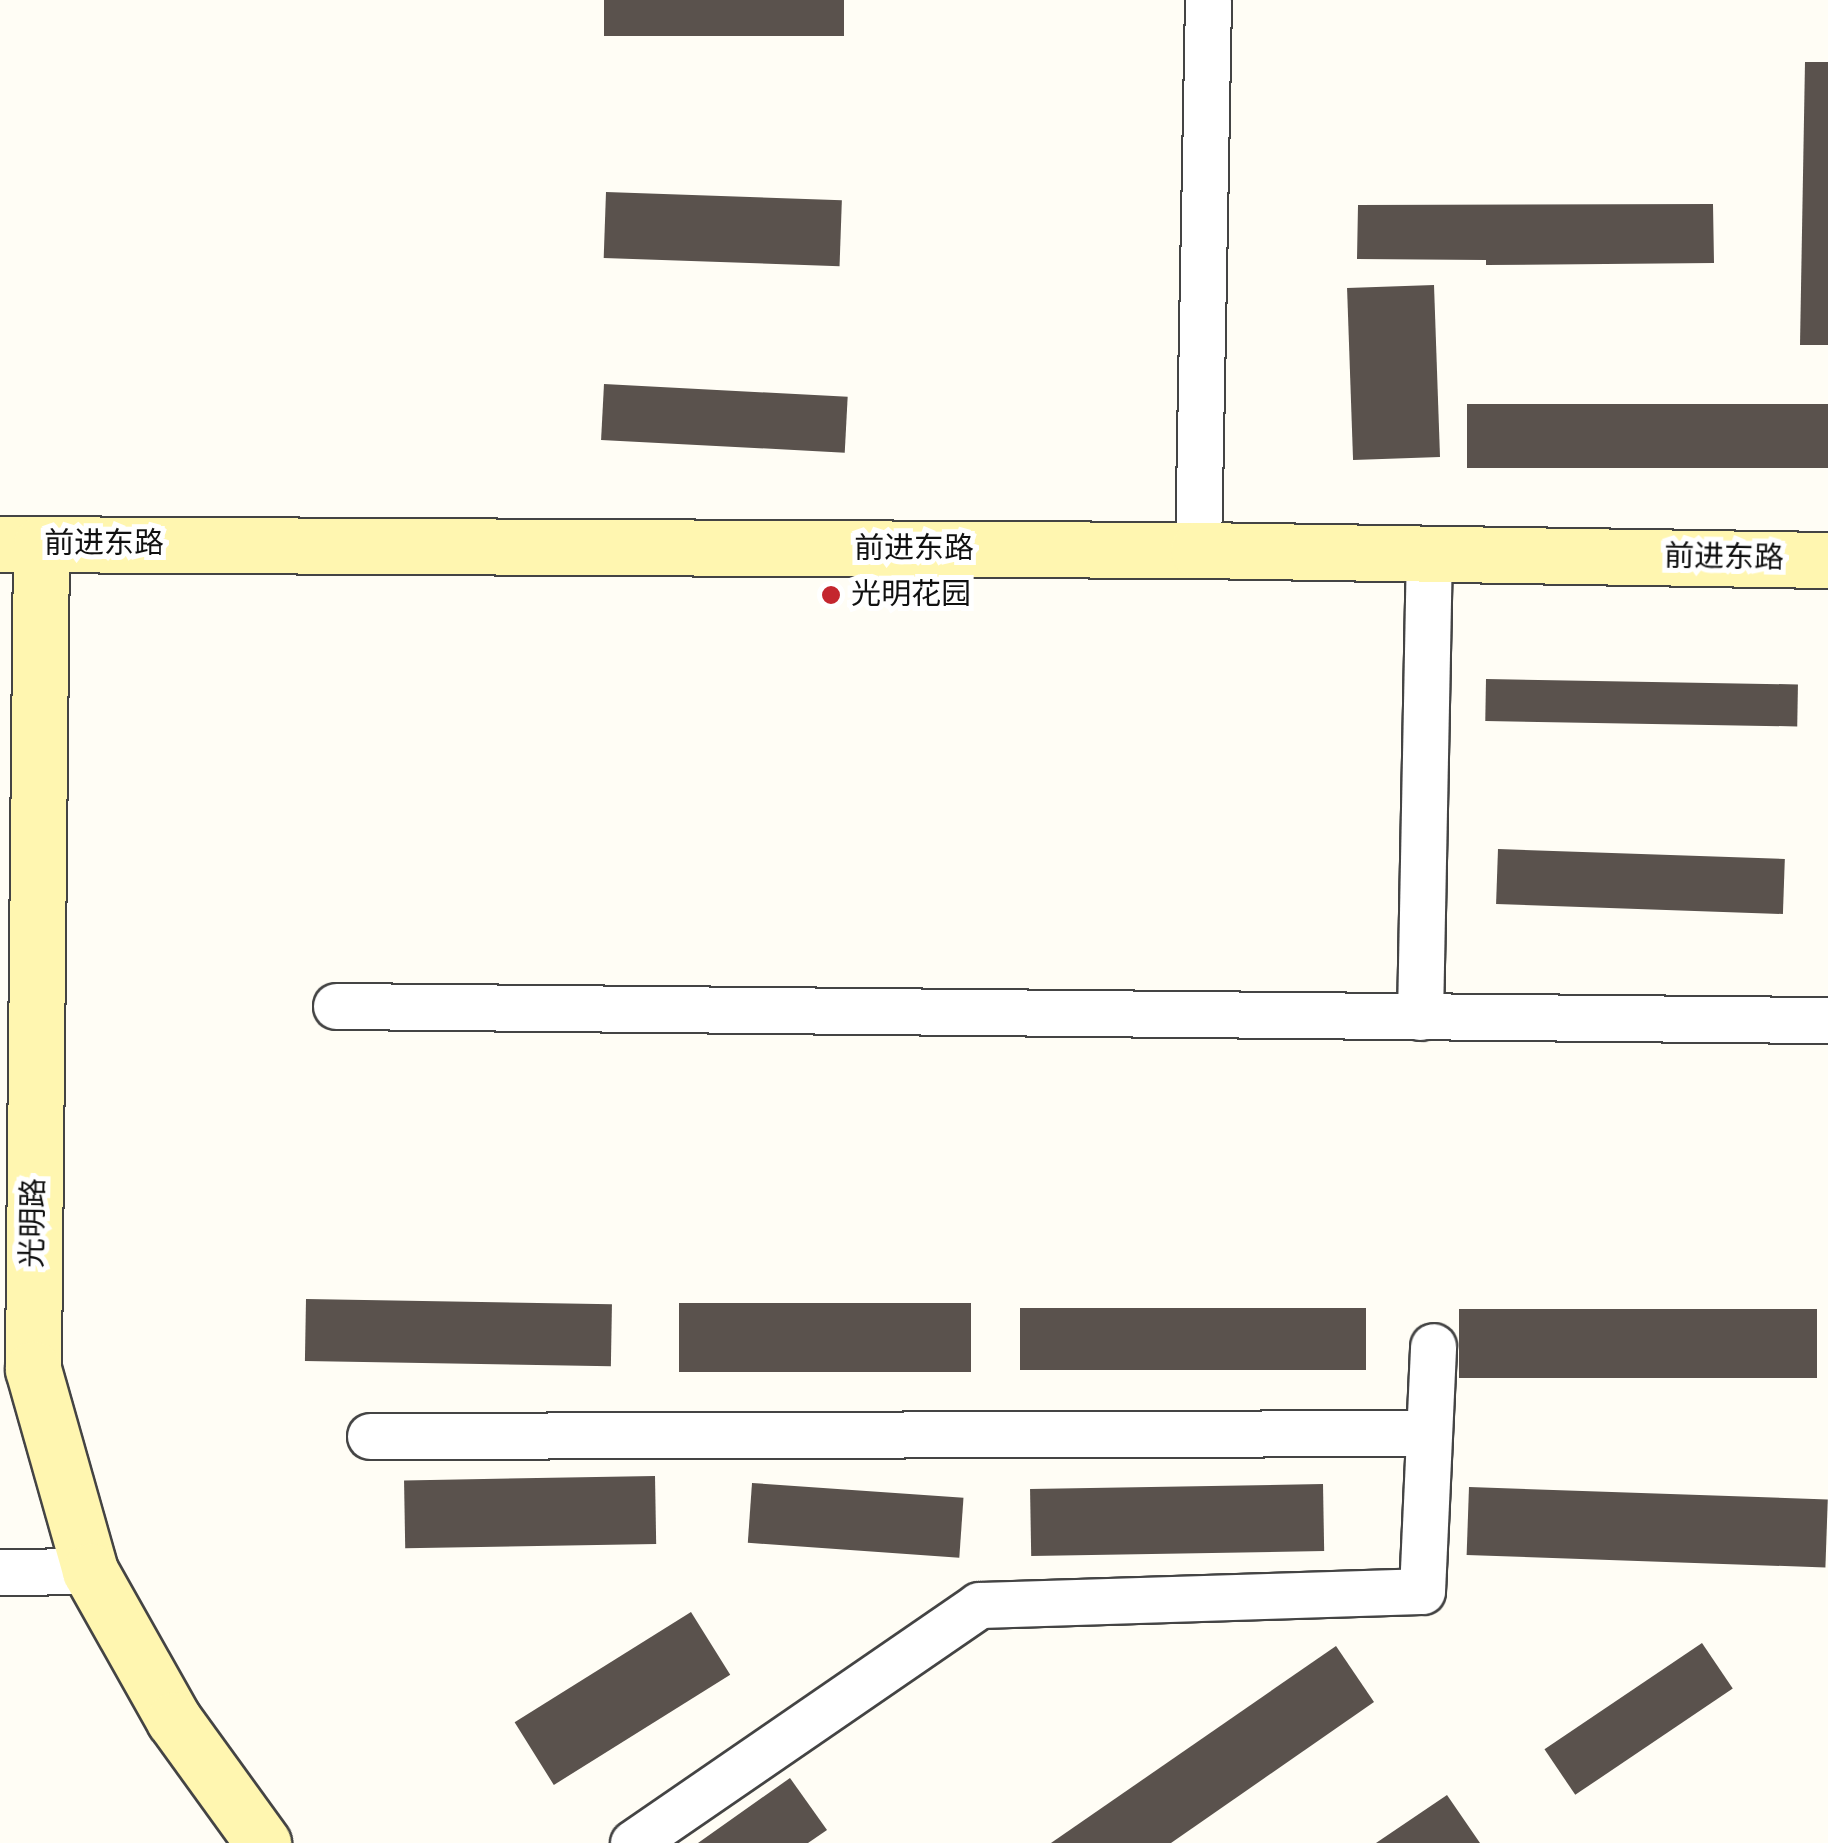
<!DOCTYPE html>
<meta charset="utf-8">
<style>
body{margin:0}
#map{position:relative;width:1828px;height:1843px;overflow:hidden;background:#fffdf5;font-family:Spectral,"Noto Sans SC",serif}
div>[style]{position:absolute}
.building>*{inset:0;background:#5a524d;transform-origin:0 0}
.roads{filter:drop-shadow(2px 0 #444) drop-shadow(-2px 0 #444) drop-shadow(0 2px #444) drop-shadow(0 -2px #444)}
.street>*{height:45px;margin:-22.5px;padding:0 22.5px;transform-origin:22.5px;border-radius:22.5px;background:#fff}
.secondary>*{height:55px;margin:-27.5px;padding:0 27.5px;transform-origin:27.5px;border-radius:27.5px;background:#fff6b0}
.dots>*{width:28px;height:28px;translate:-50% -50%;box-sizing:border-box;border:5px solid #fff;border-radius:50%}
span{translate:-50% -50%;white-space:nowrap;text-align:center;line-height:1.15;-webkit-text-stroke:10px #fff;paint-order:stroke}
.street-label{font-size:30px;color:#111}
.poi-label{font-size:30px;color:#111}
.left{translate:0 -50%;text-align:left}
</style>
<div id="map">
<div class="building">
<div style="left:604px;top:0;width:240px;height:36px"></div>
<div style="clip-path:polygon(1805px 62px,1828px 62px,1828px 345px,1800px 345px)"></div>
<div style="left:606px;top:192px;width:236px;height:66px;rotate:2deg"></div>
<div style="clip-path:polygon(1713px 204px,1714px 263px,1486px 265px,1486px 260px,1357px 259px,1358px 205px)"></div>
<div style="left:1434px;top:285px;width:172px;height:87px;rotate:88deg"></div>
<div style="left:604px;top:384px;width:244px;height:56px;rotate:3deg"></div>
<div style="left:1828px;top:404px;width:64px;height:361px;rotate:90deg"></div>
<div style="left:1486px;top:679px;width:312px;height:42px;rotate:1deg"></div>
<div style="left:1498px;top:849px;width:287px;height:55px;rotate:2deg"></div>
<div style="left:306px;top:1299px;width:306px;height:62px;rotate:1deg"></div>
<div style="left:679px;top:1303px;width:292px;height:69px"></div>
<div style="left:1020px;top:1308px;width:346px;height:62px"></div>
<div style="left:1459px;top:1309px;width:358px;height:69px"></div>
<div style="left:655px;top:1476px;width:68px;height:251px;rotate:89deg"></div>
<div style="left:752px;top:1483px;width:212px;height:60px;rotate:4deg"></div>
<div style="left:1323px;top:1484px;width:67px;height:293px;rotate:89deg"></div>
<div style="left:1469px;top:1487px;width:359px;height:68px;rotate:2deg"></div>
<div style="left:691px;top:1612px;width:74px;height:208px;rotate:58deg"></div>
<div style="left:1702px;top:1643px;width:55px;height:190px;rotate:56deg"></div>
<div style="clip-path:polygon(1336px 1646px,1374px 1702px,1171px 1843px,1051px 1843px)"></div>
<div style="clip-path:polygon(790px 1778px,827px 1830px,808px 1843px,698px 1843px)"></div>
<div style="clip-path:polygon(1447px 1795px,1480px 1843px,1376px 1843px)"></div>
</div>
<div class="roads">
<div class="street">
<div style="left:1198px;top:550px;width:550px;rotate:-88.96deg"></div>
<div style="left:336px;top:1006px;width:1492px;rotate:0.54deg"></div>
<div style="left:1420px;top:1017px;width:464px;rotate:-88.9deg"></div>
<div style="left:370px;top:1436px;width:1059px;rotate:-0.16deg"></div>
<div style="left:0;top:1572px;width:90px;rotate:-0.6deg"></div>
<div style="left:633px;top:1843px;width:420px;rotate:-34.5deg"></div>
<div style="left:979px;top:1605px;width:443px;rotate:-1.8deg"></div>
<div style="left:1422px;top:1591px;width:245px;rotate:-87.4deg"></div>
</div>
<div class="secondary">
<div style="left:0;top:544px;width:1198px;rotate:0.29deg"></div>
<div style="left:1198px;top:550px;width:630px;rotate:0.91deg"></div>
<div style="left:41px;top:544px;width:825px;rotate:90.56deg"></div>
<div style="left:33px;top:1369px;width:210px;rotate:74.2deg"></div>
<div style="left:90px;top:1571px;width:171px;rotate:60.6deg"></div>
<div style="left:174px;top:1720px;width:152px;rotate:54.1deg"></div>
</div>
</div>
<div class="dots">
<div style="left:831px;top:595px;background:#c4262e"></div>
</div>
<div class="street-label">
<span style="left:104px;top:544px">前进东路</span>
<span style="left:914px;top:549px">前进东路</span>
<span style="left:1724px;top:558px;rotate:1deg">前进东路</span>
<span style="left:34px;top:1223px;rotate:-89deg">光明路</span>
</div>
<div class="poi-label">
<span class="left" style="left:851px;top:595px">光明花园</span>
</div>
</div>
